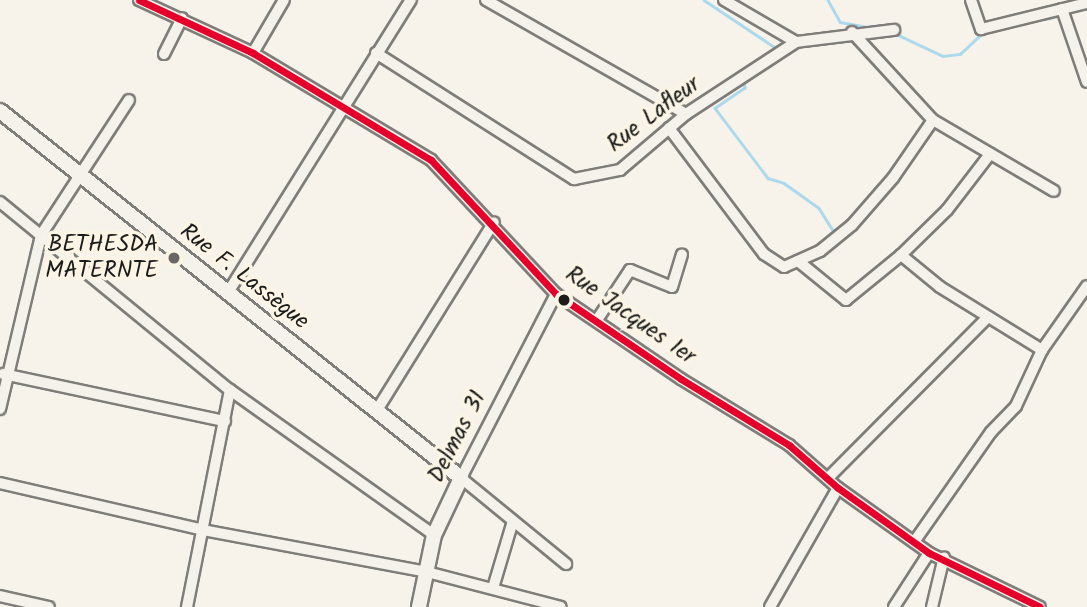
<!DOCTYPE html>
<meta charset="utf-8">
<style>
body{margin:0}
#map{position:relative;width:1087px;height:607px;overflow:hidden;background:#f7f3ea;font-family:Kalam,sans-serif}
div>[style]{position:absolute}
.stream>*{height:2.5px;margin:-1.25px;padding:0 1.25px;transform-origin:1.25px;border-radius:1.25px;background:#acd9ec}
.roads{filter:drop-shadow(2px 0 #7f7d79) drop-shadow(-2px 0 #7f7d79) drop-shadow(0 2px #7f7d79) drop-shadow(0 -2px #7f7d79)}
.street>*{height:10px;margin:-5px;padding:0 5px;transform-origin:5px;border-radius:5px;background:#f5f2ec}
.secondary>*{height:14px;margin:-7px;padding:0 7px;transform-origin:7px;border-radius:7px;background:#f5f2ec}
.bus-1>*{height:7px;margin:-3.5px;padding:0 3.5px;transform-origin:3.5px;border-radius:3.5px;background:#e4002b}
.dots>*{width:19px;height:19px;translate:-50% -50%;box-sizing:border-box;border:4px solid #fcf5e5;border-radius:50%}
span{translate:-50% -50%;white-space:nowrap;text-align:center;line-height:1.15;-webkit-text-stroke:7px #fcf5e5;paint-order:stroke}
.street-label{font-size:23px;color:#1c1c1c}
.poi-label{font-size:23px;color:#1c1c1c}
.right{translate:-100% -50%;text-align:right}
</style>
<div id="map">
<div class="stream">
<div style="left:704px;top:0;width:90px;rotate:33.7deg"></div>
<div style="left:828px;top:0;width:25px;rotate:61deg"></div>
<div style="left:840px;top:22px;width:35px;rotate:10deg"></div>
<div style="left:1045px;top:19px;width:17px;rotate:-13deg"></div>
<div style="left:894px;top:33px;width:54px;rotate:25.1deg"></div>
<div style="left:943px;top:56px;width:17px;rotate:-7deg"></div>
<div style="left:960px;top:54px;width:33px;rotate:-43deg"></div>
<div style="left:744px;top:81px;width:7px;rotate:82deg"></div>
<div style="left:745px;top:88px;width:36px;rotate:146deg"></div>
<div style="left:715px;top:108px;width:88px;rotate:52.9deg"></div>
<div style="left:768px;top:178px;width:17px;rotate:17deg"></div>
<div style="left:784px;top:183px;width:43px;rotate:35.5deg"></div>
<div style="left:819px;top:208px;width:26px;rotate:58deg"></div>
<div style="left:833px;top:230px;width:6px;rotate:9deg"></div>
</div>
<div class="roads">
<div class="street">
<div style="left:139px;top:0;width:126px;rotate:24.9deg"></div>
<div style="left:253px;top:53px;width:208px;rotate:31deg"></div>
<div style="left:431px;top:160px;width:183px;rotate:47deg"></div>
<div style="left:556px;top:294px;width:151px;rotate:34.2deg"></div>
<div style="left:681px;top:379px;width:127px;rotate:31.4deg"></div>
<div style="left:789px;top:445px;width:65px;rotate:41.3deg"></div>
<div style="left:838px;top:488px;width:112px;rotate:35.5deg"></div>
<div style="left:929px;top:553px;width:123px;rotate:25.9deg"></div>
<div style="left:486px;top:0;width:230px;rotate:29.7deg"></div>
<div style="left:724px;top:0;width:83px;rotate:30.3deg"></div>
<div style="left:971px;top:0;width:31px;rotate:71deg"></div>
<div style="left:981px;top:29px;width:109px;rotate:-13.8deg"></div>
<div style="left:1062px;top:9px;width:77px;rotate:71.1deg"></div>
<div style="left:852px;top:32px;width:120px;rotate:47.4deg"></div>
<div style="left:933px;top:120px;width:140px;rotate:30.4deg"></div>
<div style="left:253px;top:53px;width:61px;rotate:-59.7deg"></div>
<div style="left:376px;top:53px;width:235px;rotate:32.5deg"></div>
<div style="left:574px;top:179px;width:47px;rotate:-11.1deg"></div>
<div style="left:620px;top:170px;width:87px;rotate:-40.3deg"></div>
<div style="left:686px;top:114px;width:131px;rotate:-33.2deg"></div>
<div style="left:796px;top:42px;width:99px;rotate:-7deg"></div>
<div style="left:164px;top:54px;width:40px;rotate:-63.4deg"></div>
<div style="left:669px;top:128px;width:158px;rotate:53deg"></div>
<div style="left:764px;top:254px;width:24px;rotate:33deg"></div>
<div style="left:784px;top:267px;width:39px;rotate:-24deg"></div>
<div style="left:820px;top:251px;width:41px;rotate:-39.1deg"></div>
<div style="left:852px;top:225px;width:62px;rotate:-48.9deg"></div>
<div style="left:893px;top:178px;width:70px;rotate:-55.4deg"></div>
<div style="left:0;top:202px;width:297px;rotate:39.3deg"></div>
<div style="left:230px;top:390px;width:250px;rotate:35.4deg"></div>
<div style="left:901px;top:255px;width:50px;rotate:39.4deg"></div>
<div style="left:940px;top:287px;width:120px;rotate:31.7deg"></div>
<div style="left:798px;top:261px;width:62px;rotate:39.1deg"></div>
<div style="left:846px;top:300px;width:71px;rotate:-39.3deg"></div>
<div style="left:901px;top:255px;width:64px;rotate:-44.4deg"></div>
<div style="left:947px;top:210px;width:71px;rotate:-52.5deg"></div>
<div style="left:227px;top:294px;width:347px;rotate:-58deg"></div>
<div style="left:556px;top:294px;width:207px;rotate:117.3deg"></div>
<div style="left:461px;top:478px;width:136px;rotate:39.3deg"></div>
<div style="left:597px;top:320px;width:60px;rotate:-56.6deg"></div>
<div style="left:630px;top:270px;width:45px;rotate:22deg"></div>
<div style="left:672px;top:287px;width:34px;rotate:-73deg"></div>
<div style="left:3px;top:374px;width:227px;rotate:12deg"></div>
<div style="left:0;top:409px;width:179px;rotate:-76.7deg"></div>
<div style="left:41px;top:235px;width:161px;rotate:-56.9deg"></div>
<div style="left:377px;top:410px;width:221px;rotate:-58.1deg"></div>
<div style="left:828px;top:478px;width:227px;rotate:-45.2deg"></div>
<div style="left:0;top:483px;width:208px;rotate:13deg"></div>
<div style="left:203px;top:530px;width:228px;rotate:10.6deg"></div>
<div style="left:427px;top:572px;width:138px;rotate:14.6deg"></div>
<div style="left:914px;top:542px;width:134px;rotate:-55deg"></div>
<div style="left:991px;top:432px;width:36px;rotate:-46deg"></div>
<div style="left:1016px;top:406px;width:62px;rotate:-65.1deg"></div>
<div style="left:1042px;top:350px;width:78px;rotate:-54.9deg"></div>
<div style="left:493px;top:588px;width:70px;rotate:-73.4deg"></div>
<div style="left:0;top:596px;width:50px;rotate:12.7deg"></div>
<div style="left:187px;top:607px;width:221px;rotate:-78.8deg"></div>
<div style="left:770px;top:607px;width:137px;rotate:-60.3deg"></div>
<div style="left:894px;top:607px;width:64px;rotate:-57.1deg"></div>
<div style="left:932px;top:607px;width:51px;rotate:-76.5deg"></div>
</div>
<div class="secondary">
<div style="left:0;top:111px;width:589px;rotate:38.52deg"></div>
<div style="left:461px;top:478px;width:63px;rotate:115.3deg"></div>
<div style="left:434px;top:535px;width:74px;rotate:101.8deg"></div>
</div>
</div>
<div class="bus-1">
<div style="left:139px;top:0;width:126px;rotate:24.9deg"></div>
<div style="left:253px;top:53px;width:208px;rotate:31deg"></div>
<div style="left:431px;top:160px;width:183px;rotate:47deg"></div>
<div style="left:556px;top:294px;width:151px;rotate:34.2deg"></div>
<div style="left:681px;top:379px;width:127px;rotate:31.4deg"></div>
<div style="left:789px;top:445px;width:65px;rotate:41.3deg"></div>
<div style="left:838px;top:488px;width:112px;rotate:35.5deg"></div>
<div style="left:929px;top:553px;width:123px;rotate:25.9deg"></div>
</div>
<div class="dots">
<div style="left:174px;top:258px;background:#696764"></div>
<div style="left:564px;top:300px;background:#1c1c1c"></div>
</div>
<div class="street-label">
<span style="left:654px;top:115px;rotate:-37deg">Rue Lafleur</span>
<span style="left:244px;top:277px;rotate:38deg">Rue F. Lassègue</span>
<span style="left:630px;top:316px;rotate:35deg">Rue Jacques 1er</span>
<span style="left:458px;top:437px;rotate:-63deg">Delmas 31</span>
</div>
<div class="poi-label">
<span class="right" style="left:158px;top:258px">BETHESDA<br>MATERNTE</span>
</div>
</div>
